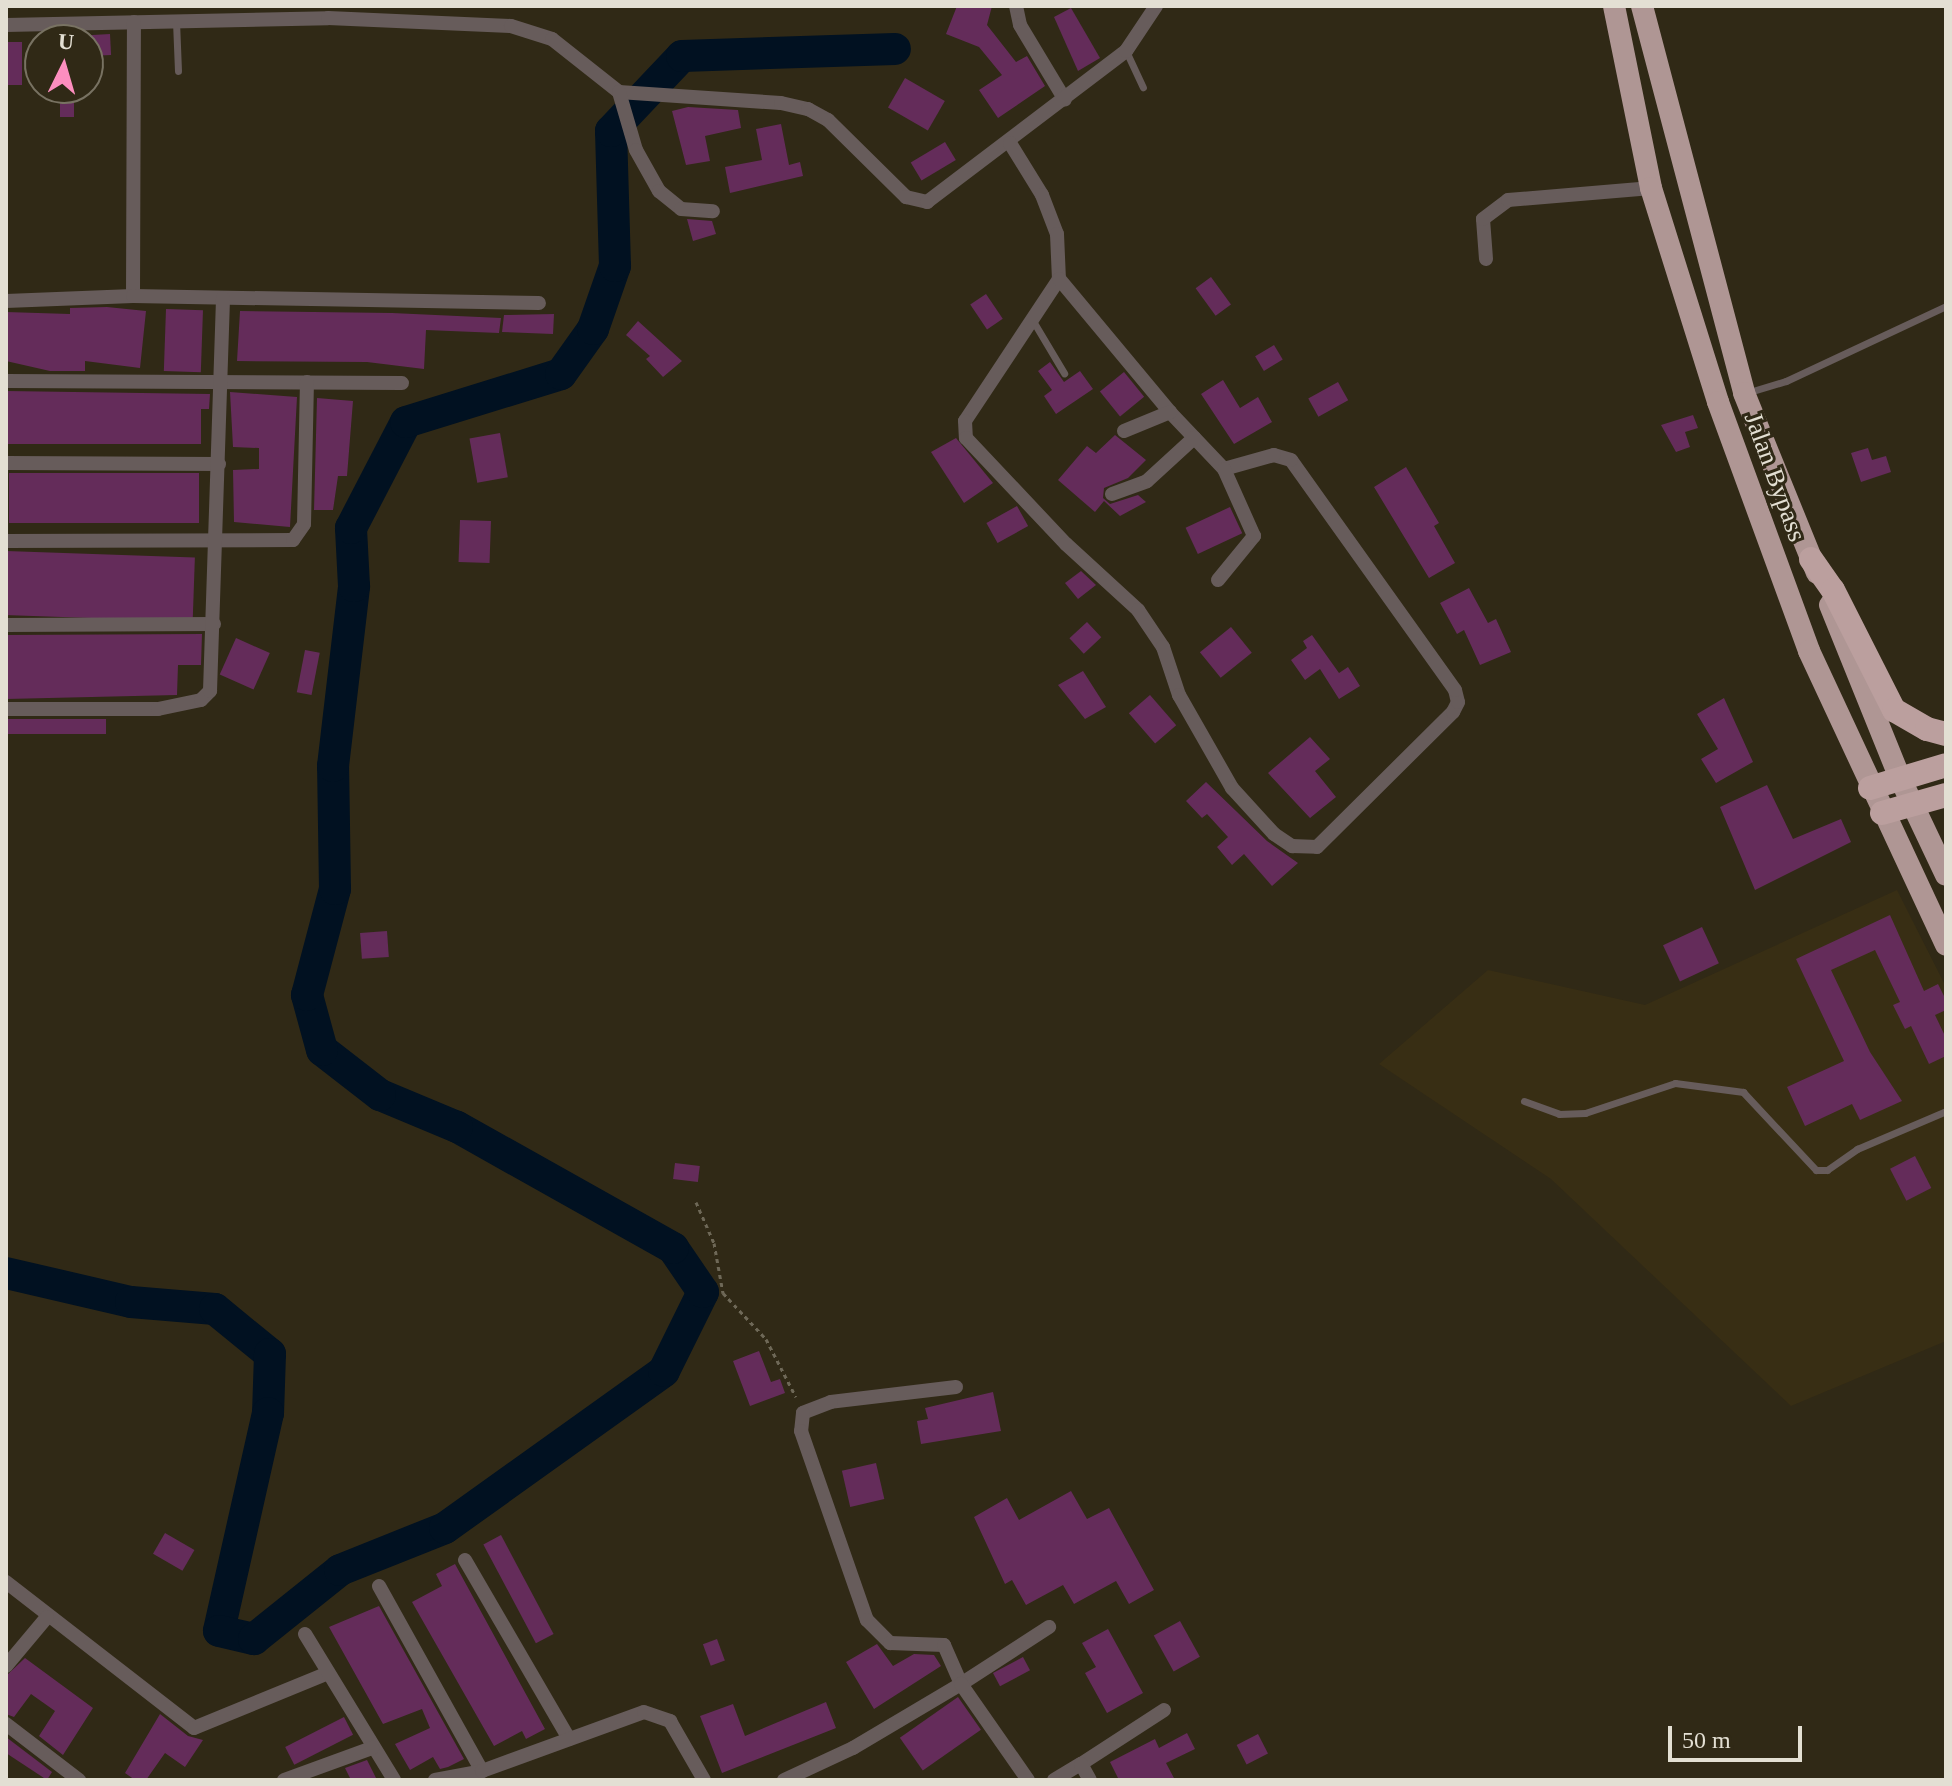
<!DOCTYPE html>
<style>
body{margin:0}
#map{position:relative;width:1952px;height:1786px;overflow:hidden;background:#302916;font-family:"Times New Roman",serif}
div>[style]{position:absolute}
.built>*{inset:0;background:#382e14}
.river>*{height:32px;margin:-16px;padding:0 16px;transform-origin:16px;border-radius:16px;background:#011121}
.building>*{inset:0;background:#642c5a;transform-origin:0 0}
.path>*{height:3px;margin-top:-1.5px;transform-origin:0;background:repeating-linear-gradient(90deg,#6e6857 0 4px,transparent 0 8px)}
.service>*{height:7px;margin:-3.5px;padding:0 3.5px;transform-origin:3.5px;border-radius:3.5px;background:#675c5b}
.minor>*{height:14px;margin:-7px;padding:0 7px;transform-origin:7px;border-radius:7px;background:#675c5b}
.trunk>*{height:22px;margin:-11px;padding:0 11px;transform-origin:11px;border-radius:11px;background:#af9694}
.motorway>*{height:24px;margin:-12px;padding:0 12px;transform-origin:12px;border-radius:12px;background:#bb9f9e}
span{translate:-50% -50%;white-space:nowrap;text-align:center;line-height:1.15;-webkit-text-stroke:6px #302916;paint-order:stroke}
.street-label{font-size:26px;color:#e3dfd3}
.frame{position:absolute;inset:0;border:8px solid #e3dfd3;pointer-events:none}
.north{position:absolute;left:24px;top:24px;width:80px;height:80px;box-sizing:border-box;background:#302916;border:2px solid #787262;border-radius:50%;rotate:5deg;font-size:22px;font-weight:700;line-height:32px;text-align:center;color:#e3dfd3}
.north::after{content:'';display:block;margin:auto;width:28px;height:36px;background:#fd8ebf;clip-path:polygon(50% 0,100% 100%,50% 72%,0 100%)}
.scale{position:absolute;left:1668px;top:1726px;width:134px;height:36px;box-sizing:border-box;border:4px solid #e3dfd3;border-top:0;padding-left:10px;font-size:24px;line-height:28px;white-space:nowrap;color:#e3dfd3;-webkit-text-stroke:6px #302916;paint-order:stroke}
</style>
<div id="map">
<div class="built">
<div style="clip-path:polygon(1897px 890px,1946px 987px,1946px 1341px,1791px 1406px,1551px 1179px,1379px 1064px,1488px 970px,1645px 1005px)"></div>
</div>
<div class="river">
<div style="left:6px;top:1273px;width:128px;rotate:13.1deg"></div>
<div style="left:131px;top:1302px;width:84px;rotate:4.8deg"></div>
<div style="left:215px;top:1309px;width:71px;rotate:39.3deg"></div>
<div style="left:270px;top:1354px;width:59px;rotate:91.9deg"></div>
<div style="left:268px;top:1413px;width:223px;rotate:102.7deg"></div>
<div style="left:219px;top:1631px;width:36px;rotate:13deg"></div>
<div style="left:254px;top:1639px;width:110px;rotate:-38.7deg"></div>
<div style="left:340px;top:1570px;width:113px;rotate:-21.8deg"></div>
<div style="left:445px;top:1528px;width:269px;rotate:-35.6deg"></div>
<div style="left:664px;top:1371px;width:88px;rotate:-63.7deg"></div>
<div style="left:703px;top:1292px;width:53px;rotate:-124.3deg"></div>
<div style="left:673px;top:1248px;width:248px;rotate:-150.7deg"></div>
<div style="left:457px;top:1127px;width:83px;rotate:-157.4deg"></div>
<div style="left:380px;top:1095px;width:73px;rotate:-142.2deg"></div>
<div style="left:322px;top:1050px;width:57px;rotate:-105.3deg"></div>
<div style="left:307px;top:995px;width:110px;rotate:-75.2deg"></div>
<div style="left:335px;top:889px;width:123px;rotate:-90.9deg"></div>
<div style="left:333px;top:766px;width:181px;rotate:-83.3deg"></div>
<div style="left:354px;top:586px;width:58px;rotate:-93deg"></div>
<div style="left:351px;top:528px;width:119px;rotate:-62.6deg"></div>
<div style="left:406px;top:422px;width:162px;rotate:-17.2deg"></div>
<div style="left:561px;top:374px;width:55px;rotate:-54.6deg"></div>
<div style="left:593px;top:329px;width:67px;rotate:-70.8deg"></div>
<div style="left:615px;top:266px;width:135px;rotate:-91.7deg"></div>
<div style="left:611px;top:131px;width:103px;rotate:-46.6deg"></div>
<div style="left:682px;top:56px;width:213px;rotate:-1.9deg"></div>
</div>
<div class="building">
<div style="clip-path:polygon(957px 6px,992px 6px,987px 25px,1016px 62px,1027px 56px,1045px 86px,998px 118px,979px 90px,1002px 75px,979px 47px,946px 34px)"></div>
<div style="clip-path:polygon(1071px 8px,1100px 58px,1078px 71px,1054px 17px)"></div>
<div style="left:110px;top:34px;width:21px;height:22px;rotate:87deg"></div>
<div style="left:6px;top:42px;width:16px;height:43px"></div>
<div style="left:905px;top:78px;width:46px;height:34px;rotate:30deg"></div>
<div style="left:60px;top:88px;width:14px;height:29px"></div>
<div style="clip-path:polygon(688px 107px,738px 110px,741px 128px,705px 136px,710px 161px,686px 165px,672px 111px)"></div>
<div style="clip-path:polygon(781px 124px,789px 165px,800px 162px,803px 176px,730px 193px,725px 167px,762px 160px,756px 129px)"></div>
<div style="left:945px;top:142px;width:21px;height:40px;rotate:59deg"></div>
<div style="clip-path:polygon(687px 219px,712px 221px,716px 234px,693px 241px)"></div>
<div style="left:1211px;top:277px;width:34px;height:19px;rotate:54deg"></div>
<div style="left:986px;top:294px;width:30px;height:19px;rotate:56deg"></div>
<div style="clip-path:polygon(107px 307px,146px 311px,140px 368px,85px 361px,85px 371px,50px 371px,6px 361px,6px 312px,70px 314px,70px 308px)"></div>
<div style="left:166px;top:309px;width:37px;height:62px;rotate:2deg"></div>
<div style="clip-path:polygon(240px 311px,392px 313px,501px 318px,499px 333px,426px 330px,424px 369px,367px 362px,237px 361px)"></div>
<div style="clip-path:polygon(554px 314px,553px 334px,502px 332px,504px 315px)"></div>
<div style="clip-path:polygon(638px 321px,682px 361px,663px 377px,646px 359px,650px 356px,626px 335px)"></div>
<div style="left:1274px;top:345px;width:17px;height:22px;rotate:59deg"></div>
<div style="clip-path:polygon(1050px 362px,1064px 382px,1080px 371px,1093px 389px,1056px 414px,1044px 396px,1052px 390px,1038px 371px)"></div>
<div style="left:1124px;top:372px;width:32px;height:31px;rotate:51deg"></div>
<div style="clip-path:polygon(1223px 380px,1240px 408px,1258px 397px,1272px 422px,1234px 444px,1201px 394px)"></div>
<div style="left:1338px;top:382px;width:21px;height:34px;rotate:61deg"></div>
<div style="clip-path:polygon(6px 391px,210px 394px,209px 409px,201px 409px,201px 444px,6px 444px)"></div>
<div style="clip-path:polygon(230px 392px,297px 397px,290px 527px,234px 522px,233px 470px,259px 469px,259px 448px,233px 447px)"></div>
<div style="clip-path:polygon(317px 398px,353px 401px,347px 476px,338px 476px,333px 510px,314px 510px)"></div>
<div style="clip-path:polygon(1693px 415px,1698px 428px,1685px 432px,1690px 447px,1676px 452px,1661px 425px)"></div>
<div style="left:500px;top:433px;width:45px;height:31px;rotate:80deg"></div>
<div style="clip-path:polygon(1115px 435px,1146px 460px,1128px 478px,1104px 488px,1103px 498px,1110px 504px,1138px 495px,1146px 502px,1120px 516px,1104px 501px,1095px 512px,1058px 480px,1087px 446px,1096px 453px)"></div>
<div style="clip-path:polygon(956px 438px,993px 483px,964px 503px,931px 452px)"></div>
<div style="clip-path:polygon(1868px 448px,1872px 460px,1886px 456px,1891px 472px,1861px 482px,1851px 453px)"></div>
<div style="clip-path:polygon(1406px 467px,1439px 523px,1434px 526px,1455px 563px,1429px 578px,1374px 487px)"></div>
<div style="left:9px;top:473px;width:190px;height:50px"></div>
<div style="left:1017px;top:506px;width:23px;height:35px;rotate:61deg"></div>
<div style="left:1230px;top:507px;width:29px;height:49px;rotate:65deg"></div>
<div style="left:460px;top:520px;width:31px;height:42px;rotate:2deg"></div>
<div style="left:6px;top:551px;width:189px;height:64px;rotate:2deg"></div>
<div style="clip-path:polygon(1081px 571px,1096px 585px,1078px 599px,1065px 583px)"></div>
<div style="clip-path:polygon(1469px 588px,1488px 623px,1496px 619px,1511px 652px,1480px 665px,1464px 630px,1457px 634px,1440px 603px)"></div>
<div style="left:1087px;top:622px;width:21px;height:24px;rotate:47deg"></div>
<div style="left:1231px;top:627px;width:33px;height:40px;rotate:51deg"></div>
<div style="clip-path:polygon(202px 634px,201px 665px,178px 665px,177px 695px,6px 699px,6px 635px)"></div>
<div style="clip-path:polygon(1312px 635px,1339px 673px,1348px 667px,1360px 686px,1339px 699px,1320px 669px,1305px 680px,1291px 660px,1307px 648px,1303px 641px)"></div>
<div style="left:236px;top:638px;width:37px;height:40px;rotate:24deg"></div>
<div style="left:305px;top:650px;width:15px;height:43px;rotate:11deg"></div>
<div style="clip-path:polygon(1083px 671px,1106px 707px,1085px 719px,1058px 685px)"></div>
<div style="left:1150px;top:695px;width:40px;height:28px;rotate:49deg"></div>
<div style="clip-path:polygon(1724px 698px,1753px 762px,1716px 783px,1701px 759px,1718px 749px,1697px 714px)"></div>
<div style="left:6px;top:719px;width:100px;height:15px"></div>
<div style="clip-path:polygon(1310px 737px,1330px 759px,1315px 771px,1336px 797px,1310px 818px,1268px 773px)"></div>
<div style="clip-path:polygon(1206px 782px,1267px 841px,1298px 863px,1272px 886px,1244px 854px,1232px 865px,1217px 847px,1228px 837px,1207px 814px,1202px 818px,1186px 801px)"></div>
<div style="clip-path:polygon(1767px 785px,1793px 839px,1841px 819px,1851px 842px,1755px 890px,1720px 807px)"></div>
<div style="clip-path:polygon(1890px 915px,1924px 991px,1938px 984px,1946px 1000px,1946px 1010px,1935px 1015px,1946px 1038px,1946px 1056px,1929px 1064px,1911px 1026px,1905px 1029px,1893px 1005px,1900px 1002px,1875px 950px,1831px 970px,1870px 1052px,1902px 1101px,1860px 1120px,1852px 1104px,1805px 1126px,1787px 1087px,1844px 1061px,1796px 959px)"></div>
<div style="left:1702px;top:927px;width:40px;height:43px;rotate:65deg"></div>
<div style="left:387px;top:931px;width:26px;height:27px;rotate:86deg"></div>
<div style="left:1915px;top:1156px;width:36px;height:28px;rotate:63deg"></div>
<div style="left:675px;top:1163px;width:25px;height:16px;rotate:7deg"></div>
<div style="clip-path:polygon(759px 1351px,771px 1382px,780px 1379px,785px 1393px,750px 1406px,733px 1361px)"></div>
<div style="clip-path:polygon(993px 1392px,1001px 1431px,921px 1444px,917px 1421px,928px 1419px,925px 1408px)"></div>
<div style="left:876px;top:1463px;width:37px;height:35px;rotate:77deg"></div>
<div style="clip-path:polygon(1071px 1491px,1087px 1519px,1109px 1508px,1154px 1590px,1129px 1604px,1116px 1581px,1074px 1604px,1063px 1585px,1026px 1605px,1012px 1580px,1005px 1584px,974px 1517px,1007px 1498px,1019px 1520px)"></div>
<div style="left:165px;top:1533px;width:34px;height:24px;rotate:30deg"></div>
<div style="left:501px;top:1535px;width:112px;height:20px;rotate:62deg"></div>
<div style="clip-path:polygon(455px 1564px,545px 1729px,526px 1739px,522px 1731px,494px 1746px,412px 1602px,442px 1586px,436px 1574px)"></div>
<div style="clip-path:polygon(379px 1606px,464px 1759px,448px 1767px,440px 1769px,433px 1757px,410px 1770px,395px 1744px,430px 1728px,422px 1709px,383px 1724px,329px 1627px)"></div>
<div style="left:1180px;top:1621px;width:41px;height:30px;rotate:61deg"></div>
<div style="clip-path:polygon(1108px 1629px,1143px 1693px,1107px 1713px,1085px 1673px,1096px 1667px,1082px 1643px)"></div>
<div style="left:717px;top:1639px;width:23px;height:15px;rotate:70deg"></div>
<div style="clip-path:polygon(877px 1644px,893px 1666px,914px 1654px,934px 1655px,941px 1666px,874px 1709px,846px 1662px)"></div>
<div style="left:1023px;top:1657px;width:15px;height:34px;rotate:62deg"></div>
<div style="clip-path:polygon(25px 1658px,93px 1708px,63px 1755px,39px 1736px,55px 1711px,31px 1694px,14px 1717px,6px 1714px,6px 1676px)"></div>
<div style="left:958px;top:1697px;width:40px;height:71px;rotate:55deg"></div>
<div style="clip-path:polygon(826px 1702px,836px 1728px,722px 1773px,700px 1716px,733px 1704px,745px 1736px)"></div>
<div style="clip-path:polygon(160px 1714px,188px 1736px,203px 1740px,185px 1767px,165px 1753px,146px 1780px,135px 1780px,125px 1773px)"></div>
<div style="left:344px;top:1717px;width:20px;height:66px;rotate:63deg"></div>
<div style="clip-path:polygon(1187px 1733px,1195px 1749px,1166px 1763px,1175px 1780px,1119px 1780px,1110px 1762px,1155px 1739px,1159px 1748px)"></div>
<div style="left:1258px;top:1734px;width:22px;height:24px;rotate:63deg"></div>
<div style="clip-path:polygon(6px 1737px,52px 1772px,47px 1780px,6px 1753px)"></div>
<div style="clip-path:polygon(367px 1760px,377px 1780px,351px 1780px,345px 1768px)"></div>
</div>
<div class="path">
<div style="left:696px;top:1202px;width:45px;rotate:66.3deg"></div>
<div style="left:714px;top:1243px;width:51px;rotate:79.8deg"></div>
<div style="left:723px;top:1293px;width:63px;rotate:46.9deg"></div>
<div style="left:766px;top:1339px;width:65px;rotate:62.7deg"></div>
</div>
<div class="service">
<div style="left:176px;top:21px;width:50px;rotate:87.7deg"></div>
<div style="left:63px;top:25px;width:15px;rotate:86deg"></div>
<div style="left:1126px;top:51px;width:40px;rotate:65deg"></div>
<div style="left:1033px;top:321px;width:61px;rotate:59.2deg"></div>
<div style="left:1746px;top:393px;width:42px;rotate:-16.7deg"></div>
<div style="left:1786px;top:381px;width:177px;rotate:-25.1deg"></div>
<div style="left:1524px;top:1101px;width:37px;rotate:20deg"></div>
<div style="left:1559px;top:1114px;width:26px;rotate:-2deg"></div>
<div style="left:1585px;top:1113px;width:95px;rotate:-18.4deg"></div>
<div style="left:1675px;top:1083px;width:69px;rotate:7.5deg"></div>
<div style="left:1743px;top:1092px;width:107px;rotate:46.9deg"></div>
<div style="left:1816px;top:1170px;width:11px"></div>
<div style="left:1827px;top:1170px;width:37px;rotate:-35deg"></div>
<div style="left:1857px;top:1149px;width:97px;rotate:-23.1deg"></div>
</div>
<div class="minor">
<div style="left:1016px;top:6px;width:19px;rotate:78deg"></div>
<div style="left:1020px;top:25px;width:87px;rotate:59deg"></div>
<div style="left:6px;top:25px;width:322px;rotate:-1.2deg"></div>
<div style="left:328px;top:18px;width:183px;rotate:2.5deg"></div>
<div style="left:511px;top:26px;width:43px;rotate:17.6deg"></div>
<div style="left:552px;top:39px;width:85px;rotate:38.3deg"></div>
<div style="left:619px;top:92px;width:162px;rotate:3.9deg"></div>
<div style="left:781px;top:103px;width:28px;rotate:13deg"></div>
<div style="left:808px;top:109px;width:23px;rotate:29deg"></div>
<div style="left:828px;top:120px;width:110px;rotate:44.6deg"></div>
<div style="left:906px;top:197px;width:22px;rotate:13deg"></div>
<div style="left:927px;top:202px;width:250px;rotate:-37.2deg"></div>
<div style="left:1126px;top:51px;width:54px;rotate:-56.3deg"></div>
<div style="left:619px;top:92px;width:60px;rotate:73.7deg"></div>
<div style="left:636px;top:150px;width:47px;rotate:60.7deg"></div>
<div style="left:659px;top:191px;width:28px;rotate:39deg"></div>
<div style="left:681px;top:209px;width:32px;rotate:4deg"></div>
<div style="left:1010px;top:143px;width:61px;rotate:58.4deg"></div>
<div style="left:1042px;top:195px;width:42px;rotate:69deg"></div>
<div style="left:1057px;top:234px;width:45px;rotate:87.5deg"></div>
<div style="left:1059px;top:279px;width:170px;rotate:123.5deg"></div>
<div style="left:965px;top:421px;width:17px;rotate:87deg"></div>
<div style="left:966px;top:438px;width:146px;rotate:46.7deg"></div>
<div style="left:1066px;top:544px;width:98px;rotate:42.5deg"></div>
<div style="left:1138px;top:610px;width:45px;rotate:56deg"></div>
<div style="left:1163px;top:647px;width:51px;rotate:71.6deg"></div>
<div style="left:1179px;top:695px;width:107px;rotate:60.3deg"></div>
<div style="left:1232px;top:788px;width:62px;rotate:47.6deg"></div>
<div style="left:1274px;top:834px;width:22px;rotate:34deg"></div>
<div style="left:1292px;top:846px;width:25px;rotate:2deg"></div>
<div style="left:1317px;top:847px;width:192px;rotate:-44.8deg"></div>
<div style="left:1453px;top:712px;width:11px;rotate:-63deg"></div>
<div style="left:1458px;top:702px;width:12px;rotate:-104deg"></div>
<div style="left:1455px;top:690px;width:282px;rotate:-125.5deg"></div>
<div style="left:1291px;top:460px;width:18px;rotate:-164deg"></div>
<div style="left:1274px;top:455px;width:52px;rotate:164.4deg"></div>
<div style="left:1224px;top:469px;width:79px;rotate:-133.5deg"></div>
<div style="left:1170px;top:412px;width:173px;rotate:-129.8deg"></div>
<div style="left:1486px;top:259px;width:40px;rotate:-94.3deg"></div>
<div style="left:1483px;top:219px;width:31px;rotate:-37deg"></div>
<div style="left:1508px;top:200px;width:144px;rotate:-4.8deg"></div>
<div style="left:133px;top:296px;width:274px;rotate:-89.8deg"></div>
<div style="left:6px;top:301px;width:127px;rotate:-2.3deg"></div>
<div style="left:133px;top:296px;width:406px;rotate:1deg"></div>
<div style="left:6px;top:381px;width:396px;rotate:0.3deg"></div>
<div style="left:1124px;top:431px;width:50px;rotate:-22.4deg"></div>
<div style="left:6px;top:463px;width:213px;rotate:0.3deg"></div>
<div style="left:1112px;top:494px;width:37px;rotate:-20deg"></div>
<div style="left:1147px;top:481px;width:64px;rotate:-42.5deg"></div>
<div style="left:6px;top:541px;width:287px;rotate:-0.2deg"></div>
<div style="left:293px;top:540px;width:19px;rotate:-55deg"></div>
<div style="left:304px;top:524px;width:142px;rotate:-88.8deg"></div>
<div style="left:1218px;top:580px;width:57px;rotate:-50.7deg"></div>
<div style="left:1254px;top:536px;width:73px;rotate:-114.1deg"></div>
<div style="left:6px;top:625px;width:208px;rotate:-0.3deg"></div>
<div style="left:6px;top:709px;width:152px"></div>
<div style="left:158px;top:709px;width:44px;rotate:-11.8deg"></div>
<div style="left:201px;top:700px;width:13px;rotate:-45deg"></div>
<div style="left:210px;top:691px;width:393px;rotate:-88.1deg"></div>
<div style="left:956px;top:1387px;width:126px;rotate:173.2deg"></div>
<div style="left:831px;top:1402px;width:30px;rotate:159deg"></div>
<div style="left:803px;top:1413px;width:18px;rotate:96deg"></div>
<div style="left:801px;top:1431px;width:200px;rotate:70.8deg"></div>
<div style="left:867px;top:1620px;width:33px;rotate:45deg"></div>
<div style="left:890px;top:1643px;width:54px;rotate:2.1deg"></div>
<div style="left:944px;top:1645px;width:43px;rotate:66.4deg"></div>
<div style="left:961px;top:1684px;width:105px;rotate:-32.9deg"></div>
<div style="left:465px;top:1560px;width:207px;rotate:59.8deg"></div>
<div style="left:6px;top:1582px;width:238px;rotate:37.8deg"></div>
<div style="left:194px;top:1728px;width:145px;rotate:-22.3deg"></div>
<div style="left:379px;top:1586px;width:212px;rotate:60.9deg"></div>
<div style="left:305px;top:1634px;width:171px;rotate:58.6deg"></div>
<div style="left:6px;top:1666px;width:64px;rotate:-50.1deg"></div>
<div style="left:6px;top:1724px;width:92px;rotate:37.5deg"></div>
<div style="left:1081px;top:1764px;width:99px;rotate:-33deg"></div>
<div style="left:284px;top:1780px;width:94px;rotate:-20deg"></div>
<div style="left:435px;top:1780px;width:48px;rotate:-10.8deg"></div>
<div style="left:482px;top:1771px;width:172px;rotate:-20deg"></div>
<div style="left:644px;top:1712px;width:28px;rotate:19deg"></div>
<div style="left:670px;top:1721px;width:68px;rotate:60deg"></div>
<div style="left:784px;top:1780px;width:76px;rotate:-24.9deg"></div>
<div style="left:853px;top:1748px;width:126px;rotate:-30.7deg"></div>
<div style="left:961px;top:1684px;width:117px;rotate:55.1deg"></div>
<div style="left:1054px;top:1780px;width:31px;rotate:-31deg"></div>
<div style="left:1081px;top:1764px;width:18px;rotate:61deg"></div>
</div>
<div class="trunk">
<div style="left:1614px;top:6px;width:186px;rotate:78.5deg"></div>
<div style="left:1651px;top:188px;width:224px;rotate:72.6deg"></div>
<div style="left:1718px;top:402px;width:265px;rotate:69.9deg"></div>
<div style="left:1809px;top:651px;width:324px;rotate:65deg"></div>
<div style="left:1642px;top:6px;width:400px;rotate:75.2deg"></div>
<div style="left:1744px;top:393px;width:194px;rotate:67.9deg"></div>
<div style="left:1830px;top:605px;width:187px;rotate:68deg"></div>
<div style="left:1900px;top:778px;width:107px;rotate:64.6deg"></div>
</div>
<div class="motorway">
<div style="left:1811px;top:559px;width:38px;rotate:55deg"></div>
<div style="left:1833px;top:590px;width:135px;rotate:63.1deg"></div>
<div style="left:1894px;top:710px;width:38px;rotate:30deg"></div>
<div style="left:1927px;top:729px;width:20px;rotate:15deg"></div>
<div style="left:1870px;top:788px;width:79px;rotate:-16.8deg"></div>
<div style="left:1882px;top:813px;width:66px;rotate:-15.7deg"></div>
</div>
<div class="street-label">
<span style="left:1775px;top:477px;rotate:70deg">Jalan Bypass</span>
</div>
<div class="frame"></div>
<div class="north">U</div>
<div class="scale">50 m</div>
</div>
